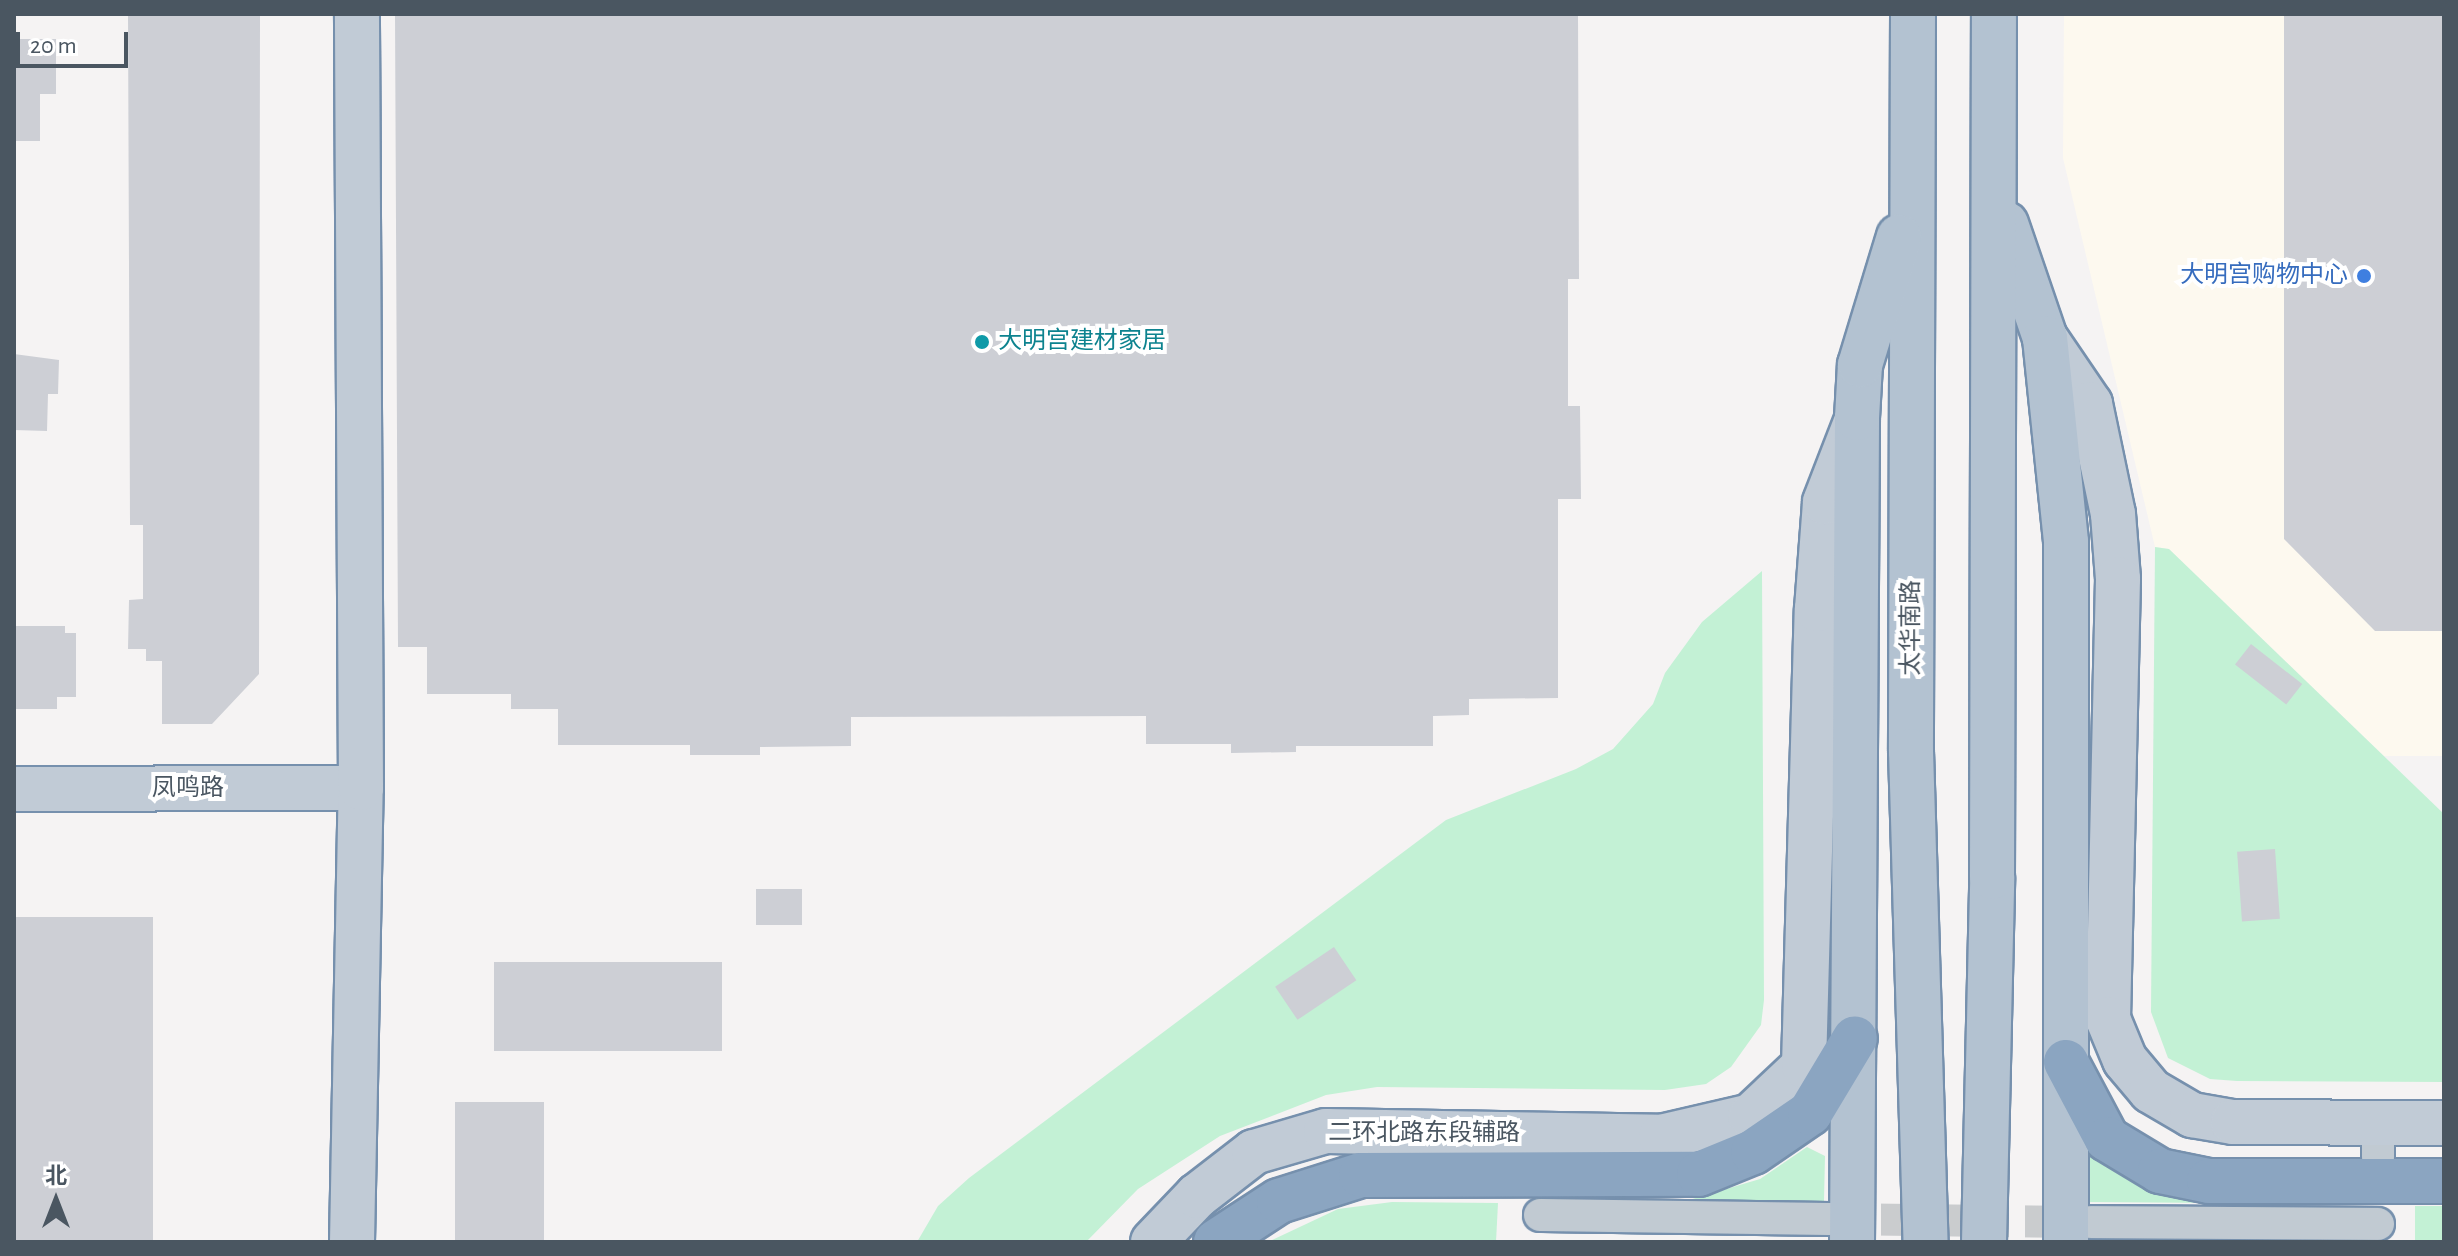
<!DOCTYPE html>
<meta charset="utf-8">
<style>
body{margin:0}
#map{position:relative;width:2458px;height:1256px;overflow:hidden;background:#f5f3f3;font-family:"Alegreya Sans","Noto Sans SC",sans-serif}
div>[style]{position:absolute}
.commercial>*{inset:0;background:#fdf9ef}
.green>*{inset:0;background:#c3f1d5;transform-origin:0 0}
.building>*{inset:0;background:#cdcfd5;transform-origin:0 0}
.street-tunnel>*{height:32px;margin-top:-16px;transform-origin:0;background:repeating-linear-gradient(90deg,#caccce 0 32px,transparent 0 48px)}
.roads{filter:drop-shadow(2px 0 #7690ad) drop-shadow(-2px 0 #7690ad) drop-shadow(0 2px #7690ad) drop-shadow(0 -2px #7690ad)}
.street>*{height:32px;margin:-16px;padding:0 16px;transform-origin:16px;border-radius:16px;background:#c1cad2}
.secondary>*{height:44px;margin:-22px;padding:0 22px;transform-origin:22px;border-radius:22px;background:#c1cbd6}
.primary>*{height:44px;margin:-22px;padding:0 22px;transform-origin:22px;border-radius:22px;background:#b3c2d1}
.highway>*{height:44px;margin:-22px;padding:0 22px;transform-origin:22px;border-radius:22px;background:#8ba5c1}
.dots>*{width:22px;height:22px;translate:-50% -50%;box-sizing:border-box;border:4px solid #fff;border-radius:50%}
span{translate:-50% -50%;white-space:nowrap;text-align:center;line-height:1.15;-webkit-text-stroke:8px #fff;paint-order:stroke}
.shop-label{font-size:24px;color:#366cbe}
.right{translate:-100% -50%;text-align:right}
.culture-label{font-size:24px;color:#0d838f}
.left{translate:0 -50%;text-align:left}
.street-label{font-size:24px;color:#4a5661}
.frame{position:absolute;inset:0;border:16px solid #4a5661;pointer-events:none}
.north{position:absolute;left:16px;top:1160px;width:80px;height:80px;-webkit-text-stroke:6px #fff;paint-order:stroke;rotate:0deg;font-size:22px;font-weight:700;line-height:32px;text-align:center;color:#4a5661}
.north::after{content:'';display:block;margin:auto;width:28px;height:36px;background:#4a5661;clip-path:polygon(50% 0,100% 100%,50% 72%,0 100%)}
.scale{position:absolute;left:16px;top:32px;width:112px;height:36px;box-sizing:border-box;border:4px solid #4a5661;border-top:0;padding-left:10px;font-size:24px;line-height:28px;white-space:nowrap;color:#4a5661;-webkit-text-stroke:6px #fff;paint-order:stroke}
</style>
<div id="map">
<div class="commercial">
<div style="clip-path:polygon(2064px 14px,2444px 14px,2444px 756px,2384px 756px,2169px 549px,2155px 547px,2063px 158px)"></div>
</div>
<div class="green">
<div style="clip-path:polygon(2155px 547px,2169px 549px,2444px 814px,2444px 1082px,2237px 1081px,2210px 1079px,2168px 1058px,2151px 1012px)"></div>
<div style="clip-path:polygon(1762px 571px,1764px 1000px,1761px 1025px,1731px 1067px,1706px 1084px,1665px 1090px,1377px 1087px,1326px 1095px,1220px 1136px,1138px 1189px,1086px 1242px,917px 1242px,938px 1206px,969px 1178px,1446px 820px,1576px 769px,1613px 749px,1653px 704px,1665px 673px,1702px 622px)"></div>
<div style="clip-path:polygon(2091px 1142px,2220px 1203px,2086px 1202px,2086px 1149px)"></div>
<div style="clip-path:polygon(1807px 1147px,1825px 1156px,1824px 1201px,1689px 1200px,1760px 1179px)"></div>
<div style="clip-path:polygon(1392px 1202px,1498px 1203px,1496px 1242px,1268px 1242px,1338px 1209px)"></div>
<div style="left:2444px;top:1206px;width:36px;height:29px;rotate:90deg"></div>
</div>
<div class="building">
<div style="clip-path:polygon(128px 14px,260px 14px,259px 674px,212px 724px,162px 724px,162px 661px,146px 661px,146px 649px,128px 649px,129px 600px,143px 599px,143px 525px,130px 525px)"></div>
<div style="clip-path:polygon(395px 14px,1578px 14px,1579px 279px,1568px 279px,1568px 406px,1580px 406px,1581px 499px,1558px 499px,1558px 698px,1469px 699px,1469px 715px,1433px 716px,1433px 746px,1296px 746px,1296px 752px,1231px 753px,1231px 744px,1146px 744px,1146px 716px,851px 717px,851px 746px,760px 747px,760px 755px,690px 755px,690px 745px,558px 745px,558px 709px,511px 709px,511px 694px,427px 694px,427px 647px,398px 647px)"></div>
<div style="clip-path:polygon(2284px 14px,2444px 14px,2444px 631px,2375px 631px,2284px 539px)"></div>
<div style="clip-path:polygon(14px 39px,56px 39px,56px 94px,40px 94px,40px 141px,14px 141px)"></div>
<div style="clip-path:polygon(14px 354px,59px 360px,58px 394px,48px 394px,47px 431px,14px 430px)"></div>
<div style="clip-path:polygon(14px 626px,65px 626px,65px 633px,76px 633px,76px 697px,57px 697px,57px 709px,14px 709px)"></div>
<div style="left:2251px;top:644px;width:65px;height:26px;rotate:38deg"></div>
<div style="left:2275px;top:849px;width:70px;height:38px;rotate:86deg"></div>
<div style="left:756px;top:889px;width:46px;height:36px"></div>
<div style="left:14px;top:917px;width:139px;height:325px"></div>
<div style="left:1334px;top:947px;width:40px;height:71px;rotate:56deg"></div>
<div style="left:722px;top:962px;width:89px;height:228px;rotate:90deg"></div>
<div style="left:455px;top:1102px;width:89px;height:140px"></div>
</div>
<div class="street-tunnel">
<div style="left:1833px;top:1219px;width:254px;rotate:0.7deg"></div>
</div>
<div class="roads">
<div class="street">
<div style="left:2378px;top:1123px;width:34px;rotate:90deg"></div>
<div style="left:1540px;top:1215px;width:290px;rotate:0.8deg"></div>
<div style="left:2091px;top:1222px;width:287px;rotate:0.4deg"></div>
</div>
<div class="secondary">
<div style="left:2045px;top:338px;width:80px;rotate:55.7deg"></div>
<div style="left:2090px;top:404px;width:112px;rotate:78.2deg"></div>
<div style="left:2113px;top:514px;width:65px;rotate:85.6deg"></div>
<div style="left:2118px;top:579px;width:440px;rotate:91.3deg"></div>
<div style="left:2108px;top:1019px;width:44px;rotate:67.5deg"></div>
<div style="left:2125px;top:1060px;width:40px;rotate:50deg"></div>
<div style="left:2151px;top:1091px;width:48px;rotate:30.3deg"></div>
<div style="left:2192px;top:1115px;width:42px;rotate:9.7deg"></div>
<div style="left:2233px;top:1122px;width:211px;rotate:0.3deg"></div>
<div style="left:14px;top:789px;width:347px;rotate:-0.2deg"></div>
<div style="left:352px;top:1242px;width:454px;rotate:-88.9deg"></div>
<div style="left:361px;top:788px;width:774px;rotate:-90.3deg"></div>
<div style="left:1153px;top:1242px;width:64px;rotate:-46.3deg"></div>
<div style="left:1197px;top:1196px;width:72px;rotate:-37.7deg"></div>
<div style="left:1254px;top:1152px;width:75px;rotate:-16.3deg"></div>
<div style="left:1326px;top:1131px;width:335px;rotate:1deg"></div>
<div style="left:1661px;top:1137px;width:92px;rotate:-13.1deg"></div>
<div style="left:1751px;top:1116px;width:73px;rotate:-43.3deg"></div>
<div style="left:1804px;top:1066px;width:457px;rotate:-88.4deg"></div>
<div style="left:1817px;top:609px;width:107px;rotate:-85.7deg"></div>
<div style="left:1825px;top:502px;width:86px;rotate:-68.8deg"></div>
</div>
<div class="primary">
<div style="left:1913px;top:14px;width:737px;rotate:90.16deg"></div>
<div style="left:1911px;top:751px;width:491px;rotate:88.3deg"></div>
<div style="left:2006px;top:224px;width:120px;rotate:71.1deg"></div>
<div style="left:2045px;top:338px;width:205px;rotate:84.1deg"></div>
<div style="left:2066px;top:542px;width:700px;rotate:90deg"></div>
<div style="left:1852px;top:1242px;width:824px;rotate:-89.65deg"></div>
<div style="left:1857px;top:418px;width:53px;rotate:-86.8deg"></div>
<div style="left:1860px;top:365px;width:134px;rotate:-73.1deg"></div>
<div style="left:1984px;top:1242px;width:365px;rotate:-88.7deg"></div>
<div style="left:1992px;top:877px;width:863px;rotate:-89.87deg"></div>
</div>
<div class="highway">
<div style="left:2066px;top:1062px;width:87px;rotate:62deg"></div>
<div style="left:2107px;top:1139px;width:62px;rotate:31.1deg"></div>
<div style="left:2160px;top:1171px;width:50px;rotate:11.5deg"></div>
<div style="left:2209px;top:1181px;width:235px"></div>
<div style="left:1216px;top:1242px;width:75px;rotate:-33.1deg"></div>
<div style="left:1279px;top:1201px;width:86px;rotate:-17.6deg"></div>
<div style="left:1361px;top:1175px;width:338px;rotate:-0.2deg"></div>
<div style="left:1699px;top:1174px;width:58px;rotate:-22.2deg"></div>
<div style="left:1753px;top:1152px;width:69px;rotate:-34.4deg"></div>
<div style="left:1810px;top:1113px;width:87px;rotate:-59deg"></div>
</div>
</div>
<div class="dots">
<div style="left:2364px;top:276px;background:#3f7fe0"></div>
<div style="left:982px;top:342px;background:#0f9aa8"></div>
</div>
<div class="shop-label">
<span class="right" style="left:2348px;top:276px">大明宫购物中心</span>
</div>
<div class="culture-label">
<span class="left" style="left:998px;top:342px">大明宫建材家居</span>
</div>
<div class="street-label">
<span style="left:1912px;top:628px;rotate:-90deg">太华南路</span>
<span style="left:188px;top:789px">凤鸣路</span>
<span style="left:1424px;top:1134px">二环北路东段辅路</span>
</div>
<div class="frame"></div>
<div class="north">北</div>
<div class="scale">20 m</div>
</div>
